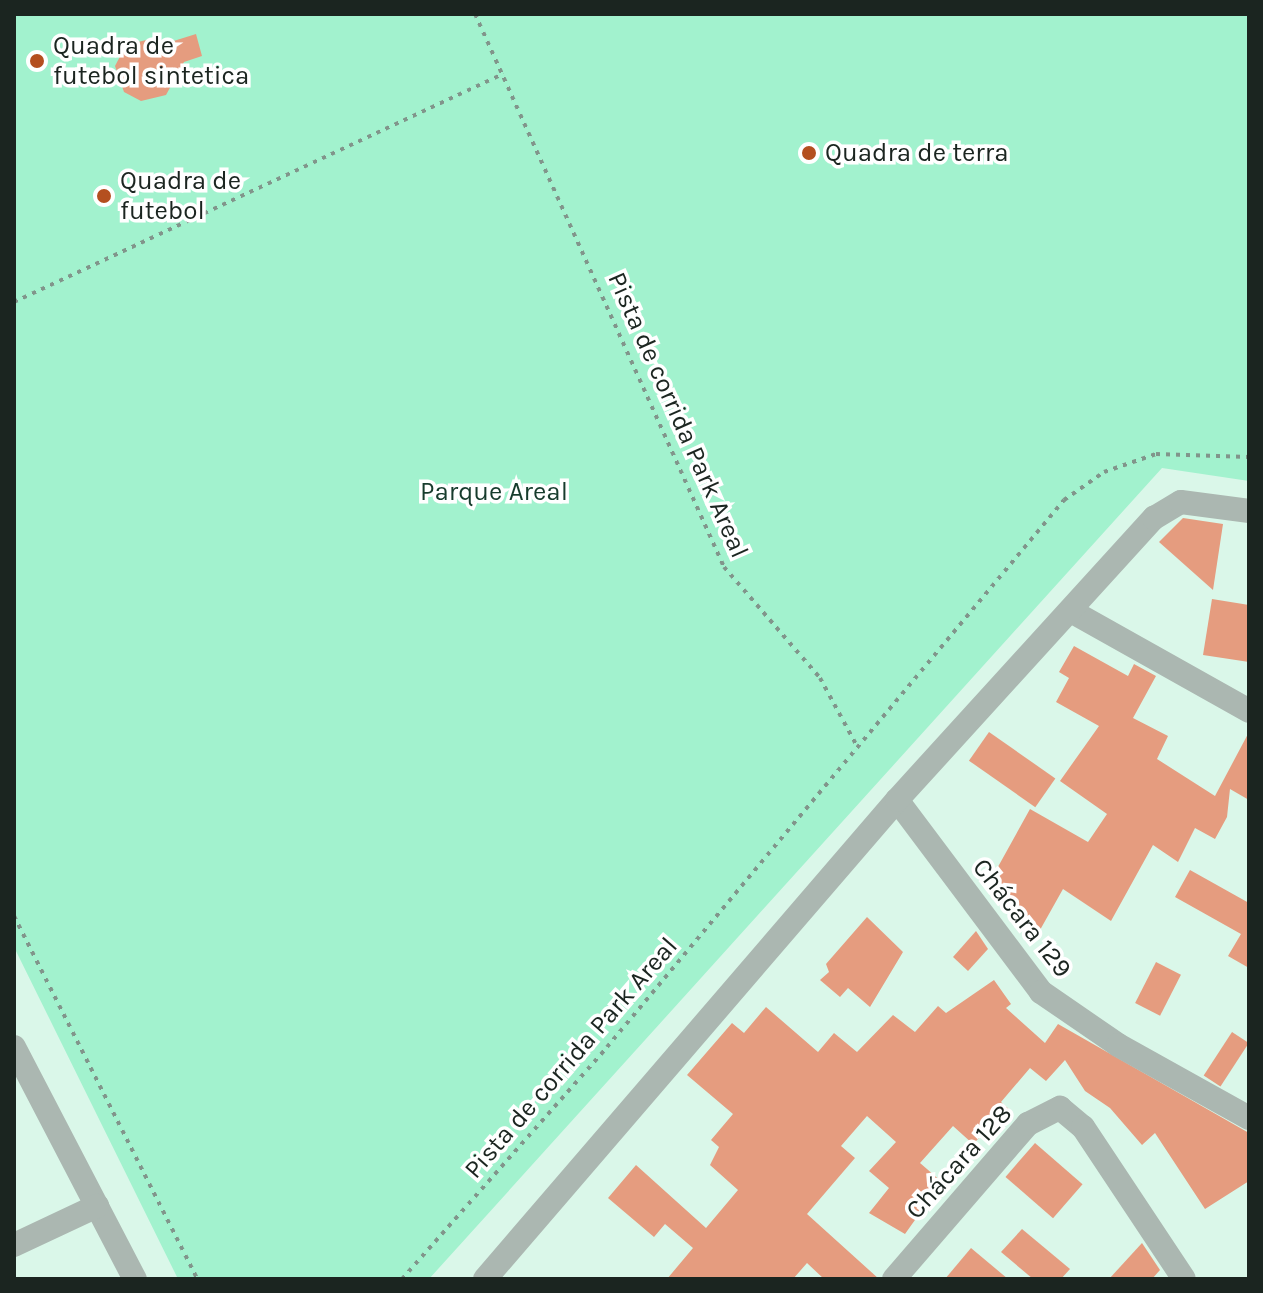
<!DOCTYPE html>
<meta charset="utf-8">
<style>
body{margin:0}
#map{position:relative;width:1263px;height:1293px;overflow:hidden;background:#daf7e9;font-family:Karla,sans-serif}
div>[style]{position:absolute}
.green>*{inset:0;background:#a2f2ce}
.building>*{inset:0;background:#e59c7f;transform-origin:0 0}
.path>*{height:4px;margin-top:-2px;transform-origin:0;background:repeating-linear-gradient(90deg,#81958b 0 4px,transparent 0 10px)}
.minor>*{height:24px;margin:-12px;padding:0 12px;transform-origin:12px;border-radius:12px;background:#abb7b1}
.dots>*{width:22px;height:22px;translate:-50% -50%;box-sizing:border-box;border:4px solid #fff;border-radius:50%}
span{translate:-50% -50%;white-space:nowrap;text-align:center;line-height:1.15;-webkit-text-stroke:7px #fff;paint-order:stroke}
.poi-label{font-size:26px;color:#1b2520}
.left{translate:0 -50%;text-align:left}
.street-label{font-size:26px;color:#1b2520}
.park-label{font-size:26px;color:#173c2d}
.frame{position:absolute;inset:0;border:16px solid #1b2520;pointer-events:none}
</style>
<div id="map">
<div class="green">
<div style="clip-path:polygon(14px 14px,1249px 14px,1249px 481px,1162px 468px,429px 1279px,178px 1279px,14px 947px)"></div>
</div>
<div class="building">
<div style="clip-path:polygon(196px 34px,202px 56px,184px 62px,166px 95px,141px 101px,124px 92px,115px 66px,126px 45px,150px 39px,164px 44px)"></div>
<div style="clip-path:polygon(1183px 518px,1223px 524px,1213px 590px,1159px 542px)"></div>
<div style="clip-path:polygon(1212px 599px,1249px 605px,1249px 662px,1203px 655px)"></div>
<div style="clip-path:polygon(1074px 646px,1128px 676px,1134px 664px,1156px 676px,1133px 718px,1168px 736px,1157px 759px,1215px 796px,1249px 732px,1249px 800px,1230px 789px,1227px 817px,1215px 839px,1195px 828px,1178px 862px,1153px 845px,1111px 921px,1063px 889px,1040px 930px,1011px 914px,1019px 900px,989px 883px,1030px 809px,1088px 842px,1107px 814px,1060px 781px,1099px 726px,1056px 702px,1069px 678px,1059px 672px)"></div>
<div style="left:989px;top:732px;width:81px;height:35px;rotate:35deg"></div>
<div style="clip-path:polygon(1190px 870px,1249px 903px,1249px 968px,1228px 956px,1241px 934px,1175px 897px)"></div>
<div style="clip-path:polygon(867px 917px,903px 952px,870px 1007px,848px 988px,840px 997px,820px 980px,829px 972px,826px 964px)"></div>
<div style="clip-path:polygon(976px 931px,988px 949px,968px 971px,953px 957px)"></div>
<div style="left:1156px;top:962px;width:28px;height:46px;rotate:27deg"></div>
<div style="clip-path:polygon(994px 980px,1011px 1004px,1006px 1008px,1045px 1043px,1058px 1024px,1249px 1133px,1249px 1181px,1205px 1209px,1155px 1133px,1142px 1145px,1110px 1108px,1085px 1091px,1065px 1060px,1046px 1081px,1030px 1068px,1001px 1102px,1012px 1112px,991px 1136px,986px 1131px,973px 1144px,953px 1126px,920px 1163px,942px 1182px,905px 1234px,869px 1213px,889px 1188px,869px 1171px,896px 1142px,867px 1116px,841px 1146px,855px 1158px,807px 1214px,879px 1279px,824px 1279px,807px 1263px,793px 1279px,667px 1279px,693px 1248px,665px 1224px,654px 1237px,608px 1198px,636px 1165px,706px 1228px,738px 1190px,710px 1165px,719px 1147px,711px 1140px,733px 1114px,687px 1075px,732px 1023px,744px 1033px,766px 1007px,818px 1052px,834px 1033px,857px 1052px,893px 1015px,915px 1032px,938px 1006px,946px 1013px)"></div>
<div style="left:1232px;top:1032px;width:20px;height:52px;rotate:33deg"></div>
<div style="left:1035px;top:1143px;width:63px;height:45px;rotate:41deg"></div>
<div style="clip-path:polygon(1022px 1229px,1070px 1269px,1061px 1279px,1033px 1279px,1001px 1252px)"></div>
<div style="clip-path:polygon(1142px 1243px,1160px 1270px,1152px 1279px,1109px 1279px)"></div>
<div style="clip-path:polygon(971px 1248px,1008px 1279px,945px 1279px)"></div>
</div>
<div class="path">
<div style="left:475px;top:14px;width:606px;rotate:65.76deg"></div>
<div style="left:724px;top:567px;width:147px;rotate:49.1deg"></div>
<div style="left:820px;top:678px;width:80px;rotate:61.5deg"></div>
<div style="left:14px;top:302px;width:540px;rotate:-25deg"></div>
<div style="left:14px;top:916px;width:407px;rotate:63.2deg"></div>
<div style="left:402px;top:1279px;width:310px;rotate:-48.5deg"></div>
<div style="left:607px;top:1047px;width:713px;rotate:-50.12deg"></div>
<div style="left:1064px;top:500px;width:49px;rotate:-35deg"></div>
<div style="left:1104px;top:472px;width:55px;rotate:-19.1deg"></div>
<div style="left:1156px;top:454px;width:93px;rotate:1.8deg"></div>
</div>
<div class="minor">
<div style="left:1071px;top:611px;width:204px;rotate:29.3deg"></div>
<div style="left:897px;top:800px;width:240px;rotate:53.1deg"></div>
<div style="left:1041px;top:992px;width:93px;rotate:34.5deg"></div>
<div style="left:1118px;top:1045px;width:150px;rotate:29.1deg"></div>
<div style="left:14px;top:1047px;width:262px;rotate:62.5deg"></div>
<div style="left:14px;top:1245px;width:92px;rotate:-25.2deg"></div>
<div style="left:485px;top:1279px;width:632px;rotate:-49.3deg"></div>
<div style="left:897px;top:800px;width:382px;rotate:-47.7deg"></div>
<div style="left:1154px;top:518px;width:31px;rotate:-31deg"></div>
<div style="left:1181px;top:502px;width:69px;rotate:7.5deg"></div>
<div style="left:894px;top:1279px;width:205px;rotate:-49.2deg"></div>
<div style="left:1028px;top:1124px;width:36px;rotate:-27deg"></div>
<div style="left:1060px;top:1108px;width:30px;rotate:40deg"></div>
<div style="left:1083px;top:1127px;width:182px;rotate:56.4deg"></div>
</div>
<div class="dots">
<div style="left:37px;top:61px;background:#b44f1f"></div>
<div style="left:809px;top:153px;background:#b44f1f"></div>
<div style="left:104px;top:196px;background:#b44f1f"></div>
</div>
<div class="poi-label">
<span class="left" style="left:53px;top:61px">Quadra de<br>futebol sintetica</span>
<span class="left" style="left:825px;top:153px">Quadra de terra</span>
<span class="left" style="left:120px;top:196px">Quadra de<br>futebol</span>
</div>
<div class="street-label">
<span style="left:678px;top:415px;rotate:66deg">Pista de corrida Park Areal</span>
<span style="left:1022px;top:918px;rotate:52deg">Chácara 129</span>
<span style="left:571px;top:1058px;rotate:-49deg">Pista de corrida Park Areal</span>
<span style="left:959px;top:1162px;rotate:-48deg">Chácara 128</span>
</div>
<div class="park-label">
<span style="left:494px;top:492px">Parque Areal</span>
</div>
<div class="frame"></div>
</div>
